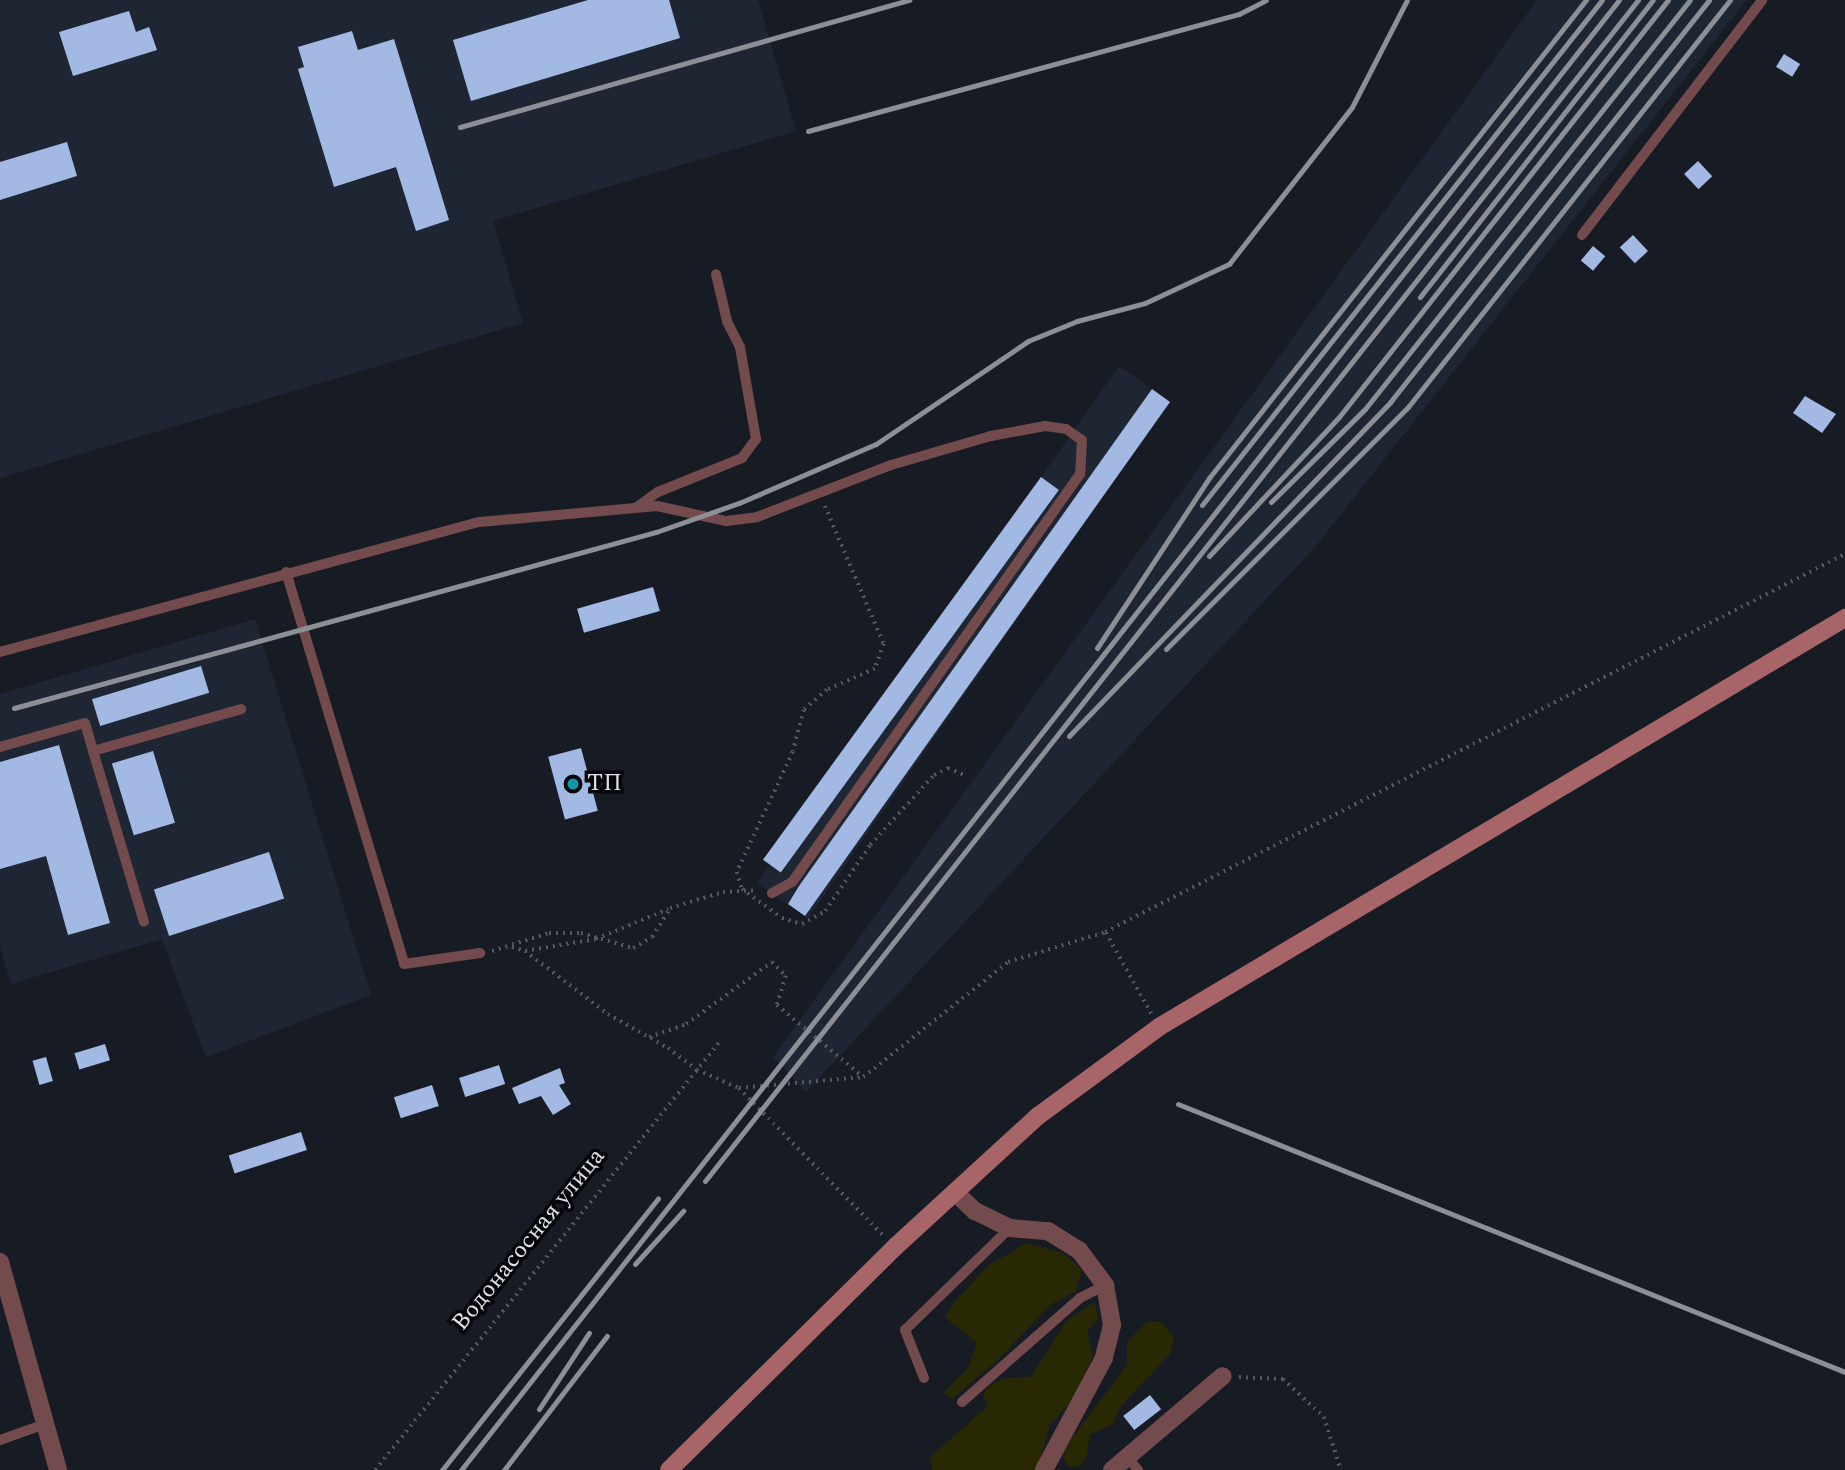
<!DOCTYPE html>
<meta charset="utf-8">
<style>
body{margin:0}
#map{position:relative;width:1845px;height:1470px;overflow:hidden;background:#171b24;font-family:Spectral,serif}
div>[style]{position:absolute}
.built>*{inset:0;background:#1f2633;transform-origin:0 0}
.green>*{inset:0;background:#282903}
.building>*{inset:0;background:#a2b9e3;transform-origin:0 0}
.path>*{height:3.5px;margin-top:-1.75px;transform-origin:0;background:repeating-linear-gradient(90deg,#53575f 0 2px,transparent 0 7px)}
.lane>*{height:10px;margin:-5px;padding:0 5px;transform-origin:5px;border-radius:5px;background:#744b4c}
.street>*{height:18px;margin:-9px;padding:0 9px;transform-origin:9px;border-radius:9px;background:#744b4c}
.secondary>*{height:18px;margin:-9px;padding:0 9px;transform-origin:9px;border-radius:9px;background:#a76567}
.rail>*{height:5px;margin:-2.5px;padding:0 2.5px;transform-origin:2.5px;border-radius:2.5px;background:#8c8f96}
.dots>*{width:19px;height:19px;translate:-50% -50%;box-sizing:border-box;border:4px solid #050609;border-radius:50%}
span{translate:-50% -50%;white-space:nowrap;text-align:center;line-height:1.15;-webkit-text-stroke:7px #050609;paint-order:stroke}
.poi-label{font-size:24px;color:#dee1e7}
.left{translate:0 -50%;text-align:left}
.street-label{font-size:24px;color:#dee1e7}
</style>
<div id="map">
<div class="built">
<div style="clip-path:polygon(0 0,758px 0,796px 131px,493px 221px,523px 323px,0 478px)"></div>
<div style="clip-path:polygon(1537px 0,1747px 0,1315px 547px,806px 1092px,773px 1057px)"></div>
<div style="left:1119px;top:366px;width:62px;height:631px;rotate:35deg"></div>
<div style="clip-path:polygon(255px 619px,371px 995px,206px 1057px,162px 939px,11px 984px,0 947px,0 694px)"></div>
</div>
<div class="green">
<div style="clip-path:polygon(1027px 1243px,1063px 1253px,1082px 1270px,1076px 1291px,1050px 1305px,998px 1360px,952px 1399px,944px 1393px,969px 1366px,977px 1343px,945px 1317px,954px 1302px,989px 1265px)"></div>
<div style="clip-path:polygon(1095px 1302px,1098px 1319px,1087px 1332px,1093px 1355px,1075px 1397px,1050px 1425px,1037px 1470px,932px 1470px,930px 1457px,988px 1406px,983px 1395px,989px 1386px,1004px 1378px,1031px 1377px,1066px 1321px)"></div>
<div style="clip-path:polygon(1148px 1321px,1161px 1322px,1174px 1337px,1170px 1354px,1121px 1406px,1113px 1424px,1090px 1435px,1086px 1459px,1079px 1467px,1068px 1466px,1062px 1455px,1070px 1441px,1127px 1365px,1127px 1342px)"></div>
</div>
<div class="building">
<div style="clip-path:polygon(588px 0,669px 0,680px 38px,471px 101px,453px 40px)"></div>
<div style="clip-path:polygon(129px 11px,136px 32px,149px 27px,157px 50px,73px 76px,59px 32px)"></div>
<div style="clip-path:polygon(352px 31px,358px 50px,394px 39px,449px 220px,416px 231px,396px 167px,334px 187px,298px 69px,304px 67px,298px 47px)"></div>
<div style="left:1784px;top:54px;width:19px;height:15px;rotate:32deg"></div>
<div style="clip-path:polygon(67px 142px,77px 176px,0 200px,0 162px)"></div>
<div style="left:1698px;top:161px;width:21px;height:19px;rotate:47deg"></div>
<div style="left:1633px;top:235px;width:22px;height:18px;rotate:47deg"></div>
<div style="left:1593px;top:246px;width:16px;height:19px;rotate:40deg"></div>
<div style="clip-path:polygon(1152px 389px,1170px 402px,805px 916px,788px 904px,799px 886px)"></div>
<div style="clip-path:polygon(1805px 396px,1836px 414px,1822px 433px,1793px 413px)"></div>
<div style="left:1041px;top:477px;width:22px;height:473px;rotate:36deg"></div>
<div style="left:653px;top:587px;width:25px;height:79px;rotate:74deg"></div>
<div style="left:201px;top:666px;width:28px;height:114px;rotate:73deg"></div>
<div style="clip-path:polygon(59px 745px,110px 923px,68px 935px,46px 856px,0 869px,0 762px)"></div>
<div style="left:581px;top:748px;width:65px;height:34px;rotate:75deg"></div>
<div style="left:153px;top:751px;width:75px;height:43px;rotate:73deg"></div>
<div style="left:269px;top:852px;width:49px;height:121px;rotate:72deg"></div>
<div style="left:105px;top:1044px;width:17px;height:32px;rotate:73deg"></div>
<div style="left:46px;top:1057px;width:25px;height:14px;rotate:74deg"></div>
<div style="left:499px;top:1065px;width:20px;height:42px;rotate:72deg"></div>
<div style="clip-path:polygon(560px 1068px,565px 1083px,559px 1085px,571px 1104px,553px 1115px,541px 1096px,519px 1104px,512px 1088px)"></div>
<div style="left:432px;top:1085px;width:22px;height:40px;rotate:72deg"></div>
<div style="left:301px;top:1132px;width:19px;height:76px;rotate:72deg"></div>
<div style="left:1150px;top:1395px;width:18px;height:34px;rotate:52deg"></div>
</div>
<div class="path">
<div style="left:825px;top:506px;width:150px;rotate:66.9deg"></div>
<div style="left:884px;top:644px;width:27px;rotate:110deg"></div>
<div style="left:875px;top:669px;width:52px;rotate:156.4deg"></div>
<div style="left:827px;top:690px;width:30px;rotate:139deg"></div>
<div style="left:804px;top:710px;width:43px;rotate:104.7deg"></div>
<div style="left:793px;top:752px;width:132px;rotate:115deg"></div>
<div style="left:737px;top:872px;width:18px;rotate:74deg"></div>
<div style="left:742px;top:889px;width:49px;rotate:35.9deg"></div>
<div style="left:782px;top:918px;width:21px;rotate:17deg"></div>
<div style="left:802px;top:924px;width:26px;rotate:-29deg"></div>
<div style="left:825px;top:911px;width:80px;rotate:-55.7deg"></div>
<div style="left:870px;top:845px;width:95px;rotate:-47.6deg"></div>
<div style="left:934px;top:775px;width:16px;rotate:-27deg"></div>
<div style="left:948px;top:768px;width:21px;rotate:23deg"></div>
<div style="left:512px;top:947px;width:14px;rotate:17deg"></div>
<div style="left:525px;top:951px;width:72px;rotate:-9.6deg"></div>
<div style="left:596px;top:939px;width:78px;rotate:-22.6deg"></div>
<div style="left:492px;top:951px;width:60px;rotate:-17.5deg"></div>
<div style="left:549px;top:933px;width:32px"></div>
<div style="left:581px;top:933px;width:54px;rotate:16.1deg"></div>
<div style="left:633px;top:948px;width:22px;rotate:-30deg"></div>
<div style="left:652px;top:937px;width:34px;rotate:-58deg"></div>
<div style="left:670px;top:908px;width:55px;rotate:-16.8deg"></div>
<div style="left:723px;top:892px;width:35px;rotate:-3deg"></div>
<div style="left:525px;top:951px;width:104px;rotate:37.2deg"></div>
<div style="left:608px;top:1014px;width:69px;rotate:29.5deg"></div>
<div style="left:668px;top:1048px;width:36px;rotate:37deg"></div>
<div style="left:697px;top:1070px;width:46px;rotate:23.2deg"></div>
<div style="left:739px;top:1088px;width:124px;rotate:-5.1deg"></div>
<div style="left:863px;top:1077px;width:185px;rotate:-38.4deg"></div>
<div style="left:1008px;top:962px;width:102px;rotate:-17.2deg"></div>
<div style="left:1151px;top:1014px;width:94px;rotate:-119.3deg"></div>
<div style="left:1105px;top:932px;width:831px;rotate:-27.06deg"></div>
<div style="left:649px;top:1037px;width:39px;rotate:-19deg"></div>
<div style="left:686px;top:1024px;width:106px;rotate:-35.8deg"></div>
<div style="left:772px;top:962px;width:20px;rotate:45deg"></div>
<div style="left:786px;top:976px;width:30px;rotate:107deg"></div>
<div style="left:777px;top:1005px;width:112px;rotate:39.9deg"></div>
<div style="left:739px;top:1088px;width:209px;rotate:45.6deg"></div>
<div style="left:1239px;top:1377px;width:44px;rotate:2.6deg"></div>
<div style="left:1283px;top:1379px;width:56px;rotate:42.8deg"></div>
<div style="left:1324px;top:1417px;width:56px;rotate:72.2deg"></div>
<div style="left:375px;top:1470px;width:552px;rotate:-51.18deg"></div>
</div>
<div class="lane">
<div style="left:1582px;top:235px;width:296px;rotate:-52.5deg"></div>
<div style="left:637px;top:507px;width:26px;rotate:-36deg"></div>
<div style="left:658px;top:492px;width:91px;rotate:-22deg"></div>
<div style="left:742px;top:458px;width:24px;rotate:-54deg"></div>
<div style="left:756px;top:439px;width:93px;rotate:-99.9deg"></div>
<div style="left:740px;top:347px;width:29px;rotate:-117deg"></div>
<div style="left:727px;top:321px;width:48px;rotate:-103.2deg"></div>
<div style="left:286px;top:572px;width:409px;rotate:73.2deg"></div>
<div style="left:404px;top:964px;width:77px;rotate:-8.2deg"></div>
<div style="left:0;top:652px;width:496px;rotate:-15.2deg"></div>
<div style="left:479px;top:522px;width:179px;rotate:-5.1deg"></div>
<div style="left:657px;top:506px;width:71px;rotate:12.3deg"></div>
<div style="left:726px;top:521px;width:31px;rotate:-7deg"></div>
<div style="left:757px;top:517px;width:144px;rotate:-21.2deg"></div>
<div style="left:891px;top:465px;width:104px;rotate:-16.2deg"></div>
<div style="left:991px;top:436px;width:55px;rotate:-10.5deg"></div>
<div style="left:1045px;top:426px;width:21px;rotate:8deg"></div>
<div style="left:1066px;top:429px;width:19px;rotate:35deg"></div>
<div style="left:1082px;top:440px;width:34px;rotate:93deg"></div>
<div style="left:1080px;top:474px;width:499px;rotate:125.2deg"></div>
<div style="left:792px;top:882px;width:23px;rotate:151deg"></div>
<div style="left:0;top:747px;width:88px;rotate:-15.8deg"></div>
<div style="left:85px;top:723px;width:29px;rotate:74deg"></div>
<div style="left:93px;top:751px;width:154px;rotate:-15.8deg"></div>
<div style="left:93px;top:751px;width:178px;rotate:73.4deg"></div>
<div style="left:924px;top:1378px;width:52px;rotate:-111.6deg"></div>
<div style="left:905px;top:1330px;width:146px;rotate:-44.2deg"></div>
<div style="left:962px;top:1402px;width:157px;rotate:-41.4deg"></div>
<div style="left:1080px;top:1298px;width:28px;rotate:-27deg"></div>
<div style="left:0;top:1440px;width:48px;rotate:-19.6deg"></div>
<div style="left:1127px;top:1457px;width:17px;rotate:50deg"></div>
</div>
<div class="street">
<div style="left:955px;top:1192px;width:28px;rotate:44deg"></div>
<div style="left:975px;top:1211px;width:39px;rotate:26deg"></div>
<div style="left:1010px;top:1228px;width:38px;rotate:5deg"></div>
<div style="left:1048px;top:1231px;width:36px;rotate:32deg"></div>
<div style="left:1079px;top:1250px;width:44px;rotate:53.4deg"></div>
<div style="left:1105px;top:1285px;width:41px;rotate:80.1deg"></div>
<div style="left:1112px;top:1325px;width:34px;rotate:104deg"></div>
<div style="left:1104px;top:1358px;width:127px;rotate:118.2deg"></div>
<div style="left:0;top:1262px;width:216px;rotate:74.4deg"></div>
<div style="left:1112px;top:1470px;width:145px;rotate:-40.3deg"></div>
</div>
<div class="secondary">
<div style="left:669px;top:1470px;width:317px;rotate:-44.6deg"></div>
<div style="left:895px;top:1247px;width:194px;rotate:-42.5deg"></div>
<div style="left:1038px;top:1116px;width:150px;rotate:-36.3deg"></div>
<div style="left:1159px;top:1027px;width:799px;rotate:-30.8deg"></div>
</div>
<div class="rail">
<div style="left:460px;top:127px;width:467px;rotate:-15.8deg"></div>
<div style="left:808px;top:131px;width:447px;rotate:-15.2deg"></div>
<div style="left:1239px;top:14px;width:30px;rotate:-27deg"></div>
<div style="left:1420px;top:297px;width:377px;rotate:-51.9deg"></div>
<div style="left:1271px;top:502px;width:132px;rotate:-44.7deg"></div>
<div style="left:1365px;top:409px;width:522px;rotate:-51.53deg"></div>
<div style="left:1202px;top:505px;width:644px;rotate:-51.62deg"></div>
<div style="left:1209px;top:556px;width:190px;rotate:-46.9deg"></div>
<div style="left:1339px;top:417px;width:531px;rotate:-51.73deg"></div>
<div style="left:1097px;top:648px;width:204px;rotate:-56.6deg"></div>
<div style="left:1209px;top:478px;width:609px;rotate:-51.74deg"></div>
<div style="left:1166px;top:649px;width:342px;rotate:-45deg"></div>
<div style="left:1408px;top:407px;width:519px;rotate:-51.65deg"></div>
<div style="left:14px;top:708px;width:666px;rotate:-15.33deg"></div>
<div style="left:656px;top:532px;width:88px;rotate:-19.3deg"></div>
<div style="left:739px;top:503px;width:149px;rotate:-23.3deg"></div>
<div style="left:876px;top:444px;width:184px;rotate:-34.1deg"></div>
<div style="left:1028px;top:341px;width:53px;rotate:-22.2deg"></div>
<div style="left:1077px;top:321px;width:70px;rotate:-14.8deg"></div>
<div style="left:1145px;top:303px;width:93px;rotate:-24.9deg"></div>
<div style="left:1229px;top:264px;width:199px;rotate:-51.9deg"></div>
<div style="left:1352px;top:107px;width:120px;rotate:-62.8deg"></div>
<div style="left:1069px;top:736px;width:465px;rotate:-46.1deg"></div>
<div style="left:1391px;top:401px;width:512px;rotate:-51.58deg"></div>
<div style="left:1178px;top:1104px;width:719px;rotate:21.89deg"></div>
<div style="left:705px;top:1181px;width:1505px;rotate:-51.69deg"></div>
<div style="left:635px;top:1264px;width:72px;rotate:-47.8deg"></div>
<div style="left:539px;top:1409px;width:91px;rotate:-56.7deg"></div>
<div style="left:442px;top:1470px;width:347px;rotate:-51.5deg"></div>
<div style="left:461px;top:1470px;width:1871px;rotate:-51.77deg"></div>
<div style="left:504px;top:1470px;width:169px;rotate:-52.5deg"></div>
</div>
<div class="dots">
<div style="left:573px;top:784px;background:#0f9aa8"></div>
</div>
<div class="poi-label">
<span class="left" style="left:587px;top:784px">ТП</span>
</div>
<div class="street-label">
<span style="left:529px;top:1240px;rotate:-51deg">Водонасосная улица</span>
</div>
</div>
